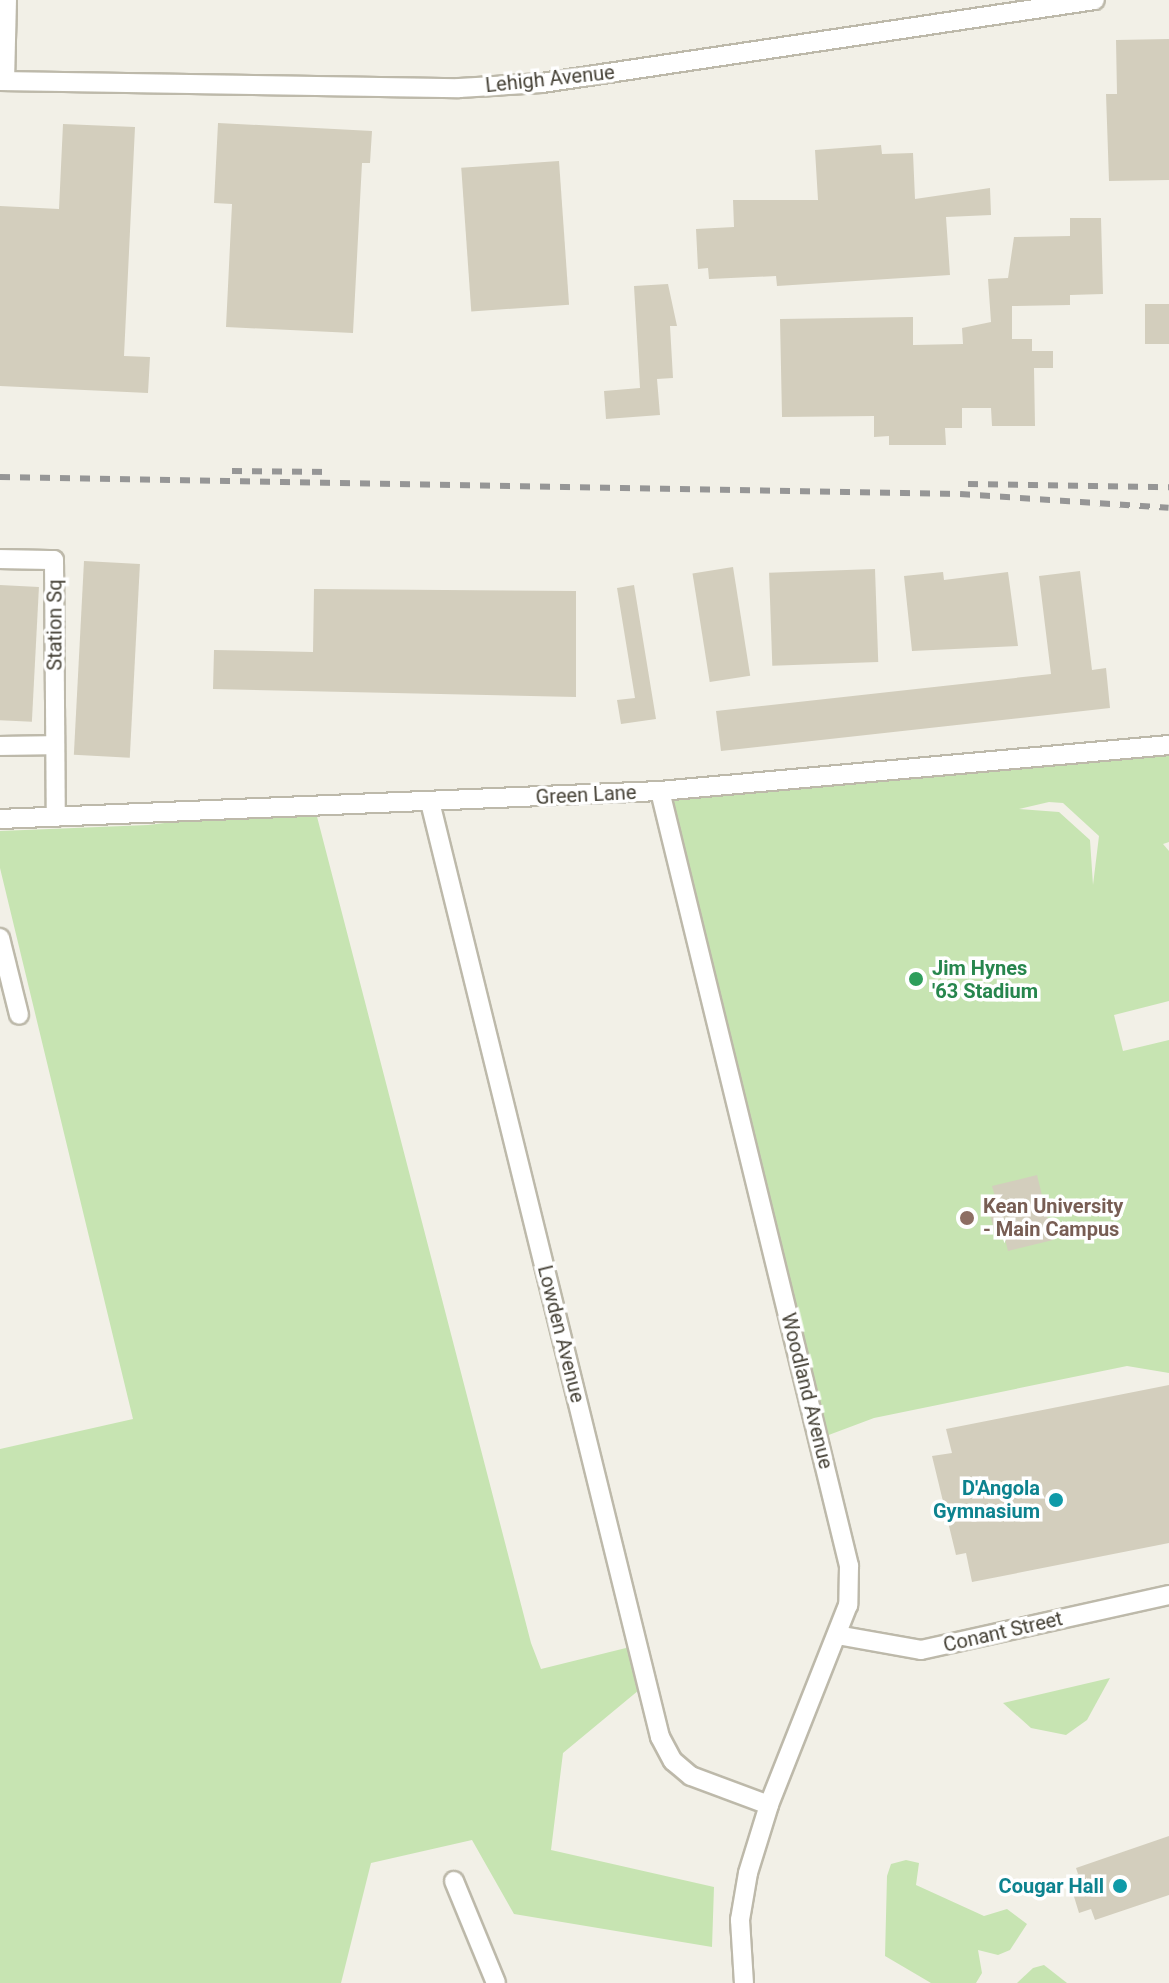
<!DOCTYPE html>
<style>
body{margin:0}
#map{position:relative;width:1169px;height:1983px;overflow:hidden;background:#f2f0e7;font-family:Roboto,sans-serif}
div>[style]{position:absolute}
.green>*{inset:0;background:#c7e4b2}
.building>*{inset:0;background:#d3cebd;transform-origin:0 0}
.roads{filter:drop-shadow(2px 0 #bdb9aa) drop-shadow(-2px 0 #bdb9aa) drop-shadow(0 2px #bdb9aa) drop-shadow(0 -2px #bdb9aa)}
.minor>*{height:18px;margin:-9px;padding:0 9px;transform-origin:9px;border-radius:9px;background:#fff}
.rail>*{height:6px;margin-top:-3px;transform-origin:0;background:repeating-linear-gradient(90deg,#969696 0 10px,transparent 0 20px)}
.dots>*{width:22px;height:22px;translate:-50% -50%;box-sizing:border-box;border:4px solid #fff;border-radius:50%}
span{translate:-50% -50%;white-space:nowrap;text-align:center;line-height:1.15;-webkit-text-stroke:7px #fff;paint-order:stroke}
.street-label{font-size:20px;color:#454136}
.leisure-label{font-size:20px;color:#27864d;font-weight:700}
.left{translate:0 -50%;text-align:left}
.education-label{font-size:20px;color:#785e54;font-weight:700}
.culture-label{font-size:20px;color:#0d838f;font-weight:700}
.right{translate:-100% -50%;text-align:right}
</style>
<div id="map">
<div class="green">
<div style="clip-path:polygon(evenodd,1169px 745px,1169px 842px,1163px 844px,1169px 851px,1169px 1001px,1114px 1015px,1123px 1051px,1169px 1040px,1169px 1373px,1127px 1366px,874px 1418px,818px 1439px,660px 791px,1169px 745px,1049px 802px,1063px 803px,1099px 836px,1093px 885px,1090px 840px,1059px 812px,1019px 809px,1049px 802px)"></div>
<div style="clip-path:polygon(314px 805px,531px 1643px,541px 1669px,630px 1647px,639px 1690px,563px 1753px,551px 1850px,714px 1887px,712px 1947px,514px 1914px,472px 1840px,371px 1863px,341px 1983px,0 1983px,0 1449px,133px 1419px,0 868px,0 831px,148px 825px)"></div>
<div style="clip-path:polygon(1110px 1678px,1087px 1720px,1066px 1735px,1031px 1728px,1003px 1703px)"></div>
<div style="clip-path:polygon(906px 1860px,919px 1863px,916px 1885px,984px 1916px,1007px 1909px,1027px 1924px,1010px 1950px,998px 1955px,978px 1950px,982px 1973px,976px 1983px,931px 1983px,885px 1956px,887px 1876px,891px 1864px)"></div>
<div style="clip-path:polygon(1044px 1965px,1067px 1983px,1017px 1983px,1033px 1968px)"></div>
</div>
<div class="building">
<div style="clip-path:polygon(1169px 39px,1169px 180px,1109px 181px,1106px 94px,1117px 94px,1116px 40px)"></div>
<div style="clip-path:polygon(218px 123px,372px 131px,370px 163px,362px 163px,353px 333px,226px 327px,232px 204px,214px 203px)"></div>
<div style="clip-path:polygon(63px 124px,135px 127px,124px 356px,150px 357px,148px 393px,0 386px,0 206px,59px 209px)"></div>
<div style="clip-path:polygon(881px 145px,882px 154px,913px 153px,915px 199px,990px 188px,991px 215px,946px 217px,950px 275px,777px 286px,776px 276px,709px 279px,708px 268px,698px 269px,696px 229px,734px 227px,733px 200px,818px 200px,815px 150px)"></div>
<div style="left:559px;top:161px;width:144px;height:98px;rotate:86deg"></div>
<div style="clip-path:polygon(1070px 218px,1101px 218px,1103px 294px,1070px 295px,1070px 305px,1012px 306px,1012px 339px,1032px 339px,1032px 351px,1053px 351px,1053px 368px,1034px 368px,1035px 426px,992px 426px,991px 408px,962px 408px,962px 428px,945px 428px,946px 445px,889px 445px,889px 436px,874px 437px,874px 416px,782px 417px,780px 319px,913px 317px,913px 345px,963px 344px,962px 328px,991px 322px,988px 279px,1008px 278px,1014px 237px,1070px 236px)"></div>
<div style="clip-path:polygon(668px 284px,677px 326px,670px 326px,673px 378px,657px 379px,660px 415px,606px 419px,604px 391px,640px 388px,634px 286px)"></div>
<div style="left:1169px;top:304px;width:40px;height:24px;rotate:90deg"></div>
<div style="left:84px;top:561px;width:56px;height:194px;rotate:3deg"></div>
<div style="left:733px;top:567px;width:110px;height:41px;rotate:81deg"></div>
<div style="left:875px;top:569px;width:93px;height:106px;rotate:88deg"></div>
<div style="clip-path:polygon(1080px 571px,1092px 670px,1106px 668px,1110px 708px,721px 751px,716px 711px,1051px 674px,1039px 576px)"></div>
<div style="clip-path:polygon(943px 572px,944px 580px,1008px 572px,1018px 646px,912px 651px,904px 576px)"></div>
<div style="left:0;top:585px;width:39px;height:135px;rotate:3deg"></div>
<div style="clip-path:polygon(634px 585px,656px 719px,621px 724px,617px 700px,635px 698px,617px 588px)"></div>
<div style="clip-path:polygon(314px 589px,576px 591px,576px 697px,213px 689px,214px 650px,313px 652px)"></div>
<div style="clip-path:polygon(1037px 1175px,1053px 1240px,1008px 1251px,1002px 1228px,994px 1230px,987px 1202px,996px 1200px,992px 1186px)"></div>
<div style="clip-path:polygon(1169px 1385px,1169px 1543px,972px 1582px,966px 1553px,956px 1555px,932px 1456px,952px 1453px,946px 1429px)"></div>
<div style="clip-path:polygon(1169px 1836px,1169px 1895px,1095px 1920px,1091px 1909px,1079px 1913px,1068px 1877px,1078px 1874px,1076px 1868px)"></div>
</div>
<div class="roads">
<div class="minor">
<div style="left:0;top:81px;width:459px;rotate:0.9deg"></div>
<div style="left:459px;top:88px;width:83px;rotate:-3.4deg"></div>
<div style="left:542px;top:83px;width:559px;rotate:-8.54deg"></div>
<div style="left:5px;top:81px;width:81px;rotate:-88.6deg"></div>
<div style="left:0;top:559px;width:54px;rotate:1.1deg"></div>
<div style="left:54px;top:560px;width:257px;rotate:89.6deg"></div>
<div style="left:0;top:746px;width:55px;rotate:-1deg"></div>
<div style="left:660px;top:791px;width:798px;rotate:76.29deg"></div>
<div style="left:849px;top:1566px;width:39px;rotate:91deg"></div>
<div style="left:848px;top:1605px;width:215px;rotate:111.6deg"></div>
<div style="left:769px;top:1805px;width:71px;rotate:107.2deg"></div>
<div style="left:748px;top:1873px;width:48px;rotate:99.7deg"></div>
<div style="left:740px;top:1920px;width:63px;rotate:86.4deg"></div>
<div style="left:430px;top:802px;width:963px;rotate:76.18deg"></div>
<div style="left:660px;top:1737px;width:27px;rotate:62deg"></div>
<div style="left:673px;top:1761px;width:23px;rotate:40deg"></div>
<div style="left:691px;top:1776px;width:83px;rotate:20.4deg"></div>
<div style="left:0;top:819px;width:661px;rotate:-2.43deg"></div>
<div style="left:660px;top:791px;width:511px;rotate:-5.16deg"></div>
<div style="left:0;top:938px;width:79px;rotate:76.1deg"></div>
<div style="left:837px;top:1635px;width:85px;rotate:10.1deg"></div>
<div style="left:921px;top:1650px;width:254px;rotate:-12.5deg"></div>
<div style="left:454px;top:1881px;width:110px;rotate:67.6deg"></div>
</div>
</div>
<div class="rail">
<div style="left:232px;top:471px;width:100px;rotate:0.6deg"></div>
<div style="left:0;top:477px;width:960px;rotate:1.01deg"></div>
<div style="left:960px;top:494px;width:209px;rotate:3.8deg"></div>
<div style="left:968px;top:484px;width:201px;rotate:0.9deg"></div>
</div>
<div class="dots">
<div style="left:916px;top:979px;background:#2e9e5b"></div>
<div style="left:967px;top:1218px;background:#8d6e63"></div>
<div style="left:1056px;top:1500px;background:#0f9aa8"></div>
<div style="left:1120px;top:1886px;background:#0f9aa8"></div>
</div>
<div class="street-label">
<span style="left:550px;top:79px;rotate:-6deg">Lehigh Avenue</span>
<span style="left:55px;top:625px;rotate:-90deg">Station Sq</span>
<span style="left:586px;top:795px;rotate:-3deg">Green Lane</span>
<span style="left:561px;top:1334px;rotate:76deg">Lowden Avenue</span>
<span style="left:807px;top:1391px;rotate:76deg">Woodland Avenue</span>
<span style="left:1003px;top:1632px;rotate:-13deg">Conant Street</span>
</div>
<div class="leisure-label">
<span class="left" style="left:932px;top:980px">Jim Hynes<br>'63 Stadium</span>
</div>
<div class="education-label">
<span class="left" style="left:983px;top:1218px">Kean University<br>- Main Campus</span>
</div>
<div class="culture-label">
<span class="right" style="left:1040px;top:1500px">D'Angola<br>Gymnasium</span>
<span class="right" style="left:1104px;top:1886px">Cougar Hall</span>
</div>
</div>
